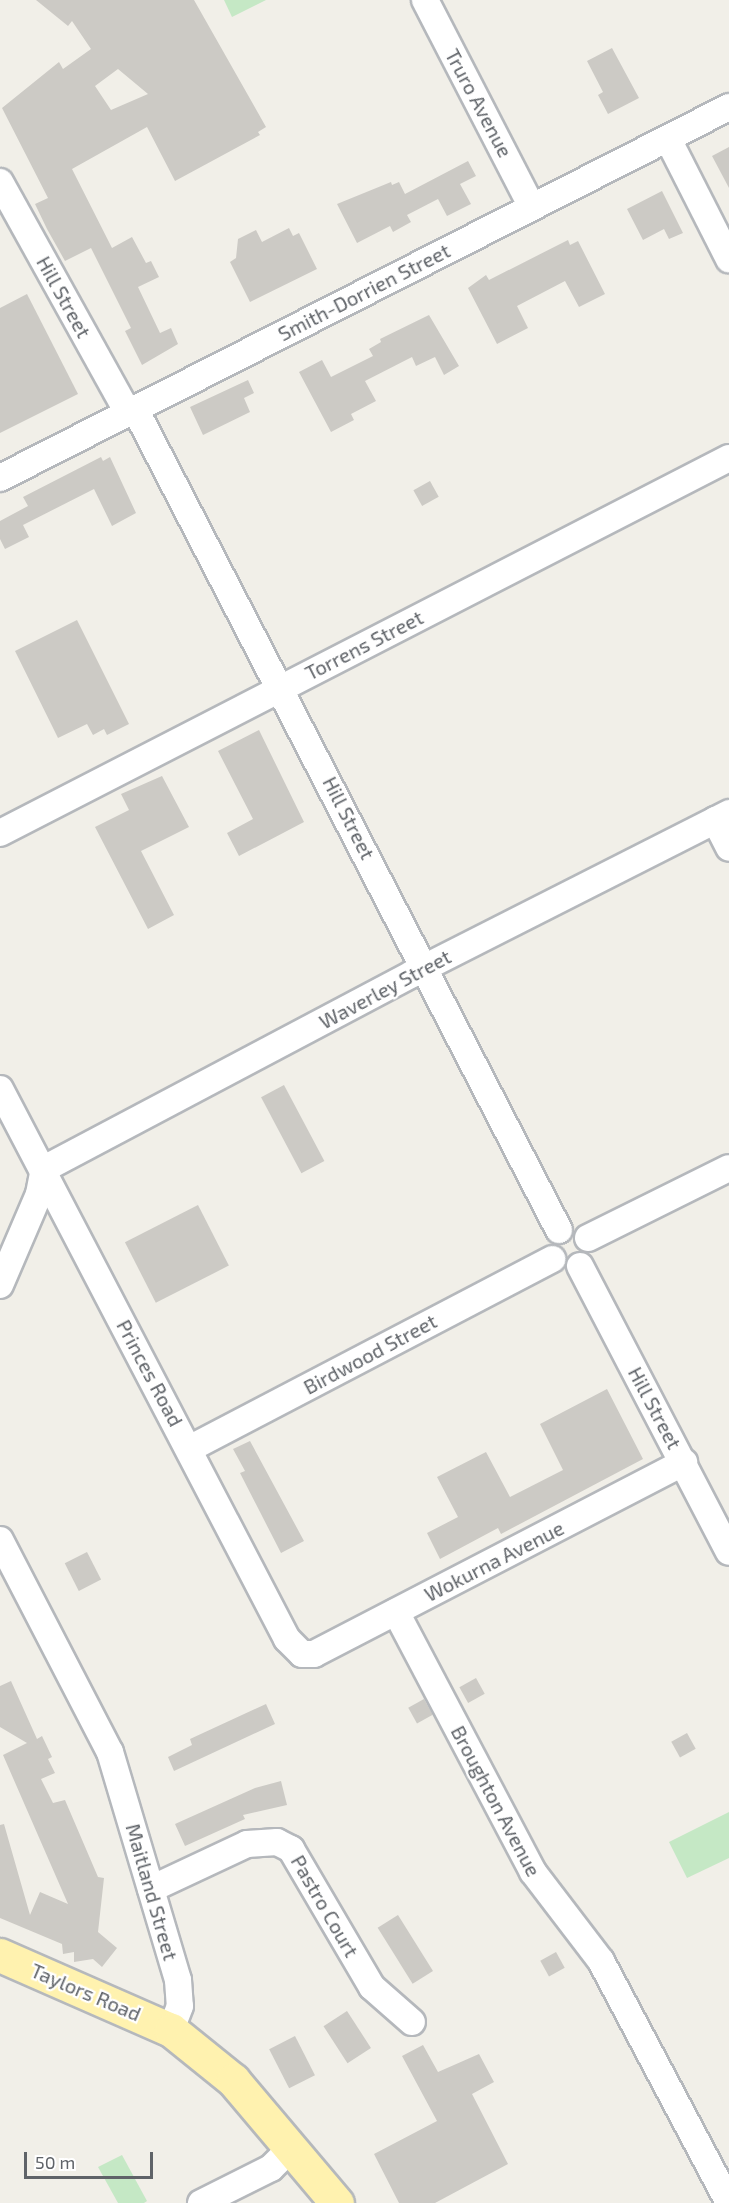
<!DOCTYPE html>
<style>
body{margin:0}
#map{position:relative;width:729px;height:2203px;overflow:hidden;background:#f1efe8;font-family:"Exo 2",sans-serif}
div>[style]{position:absolute}
.green>*{inset:0;background:#c5e8c5}
.building>*{inset:0;background:#cccac5;transform-origin:0 0}
.roads{filter:drop-shadow(2px 0 #b5b8bc) drop-shadow(-2px 0 #b5b8bc) drop-shadow(0 2px #b5b8bc) drop-shadow(0 -2px #b5b8bc)}
.minor>*{height:26px;margin:-13px;padding:0 13px;transform-origin:13px;border-radius:13px;background:#fff}
.major>*{height:33px;margin:-16.5px;padding:0 16.5px;transform-origin:16.5px;border-radius:16.5px;background:#fff2af}
span{translate:-50% -50%;white-space:nowrap;text-align:center;line-height:1.15;-webkit-text-stroke:4.5px #fff;paint-order:stroke}
.street-label{font-size:20px;color:#5f6368}
.scale{position:absolute;left:24px;top:2152px;width:129px;height:27px;box-sizing:border-box;border:3px solid #5f6368;border-top:0;padding-left:8px;font-size:18px;line-height:21px;white-space:nowrap;color:#5f6368;-webkit-text-stroke:4px #fff;paint-order:stroke}
</style>
<div id="map">
<div class="green">
<div style="clip-path:polygon(224px 0,266px 0,232px 17px)"></div>
<div style="clip-path:polygon(729px 1812px,729px 1858px,687px 1878px,669px 1842px)"></div>
<div style="clip-path:polygon(122px 2155px,147px 2201px,144px 2203px,118px 2203px,98px 2167px)"></div>
</div>
<div class="building">
<div style="clip-path:polygon(evenodd,36px 0,194px 0,266px 127px,258px 132px,260px 135px,175px 181px,147px 127px,72px 169px,112px 248px,132px 237px,146px 263px,151px 261px,159px 277px,138px 287px,160px 333px,171px 328px,178px 344px,142px 365px,125px 331px,131px 328px,91px 248px,65px 261px,47px 229px,35px 204px,48px 198px,2px 108px,59px 62px,63px 69px,91px 49px,72px 21px,68px 26px,36px 0,118px 69px,148px 94px,111px 110px,95px 86px,118px 69px)"></div>
<div style="clip-path:polygon(612px 48px,639px 98px,608px 114px,598px 95px,603px 92px,587px 61px)"></div>
<div style="clip-path:polygon(729px 147px,729px 188px,712px 156px)"></div>
<div style="clip-path:polygon(468px 161px,476px 176px,460px 184px,471px 204px,447px 216px,438px 199px,407px 215px,411px 222px,393px 232px,390px 226px,357px 243px,337px 204px,391px 182px,392px 185px,399px 182px,405px 194px)"></div>
<div style="clip-path:polygon(662px 191px,683px 233px,669px 239px,664px 229px,643px 240px,627px 209px)"></div>
<div style="clip-path:polygon(289px 228px,293px 236px,299px 233px,317px 269px,250px 302px,230px 262px,236px 258px,238px 239px,256px 230px,262px 242px)"></div>
<div style="clip-path:polygon(568px 240px,570px 245px,578px 241px,605px 294px,579px 307px,565px 281px,517px 306px,528px 328px,497px 344px,468px 288px,486px 275px,489px 280px)"></div>
<div style="clip-path:polygon(27px 294px,78px 394px,0 433px,0 308px)"></div>
<div style="clip-path:polygon(429px 315px,459px 366px,444px 375px,435px 357px,416px 366px,412px 357px,365px 381px,376px 401px,351px 414px,354px 420px,331px 432px,299px 372px,322px 360px,331px 377px,373px 356px,369px 349px,381px 342px,380px 339px)"></div>
<div style="clip-path:polygon(248px 380px,254px 393px,244px 398px,250px 412px,203px 435px,190px 407px)"></div>
<div style="clip-path:polygon(101px 457px,103px 461px,110px 457px,136px 513px,112px 526px,94px 489px,23px 525px,29px 537px,5px 549px,0 539px,0 521px,28px 506px,23px 497px)"></div>
<div style="left:430px;top:481px;width:18px;height:19px;rotate:61deg"></div>
<div style="clip-path:polygon(77px 620px,129px 724px,107px 735px,104px 729px,93px 735px,87px 724px,58px 738px,15px 651px)"></div>
<div style="clip-path:polygon(259px 730px,304px 822px,239px 856px,227px 833px,253px 819px,218px 751px)"></div>
<div style="clip-path:polygon(162px 776px,189px 827px,141px 851px,174px 915px,148px 929px,95px 827px,129px 810px,121px 794px)"></div>
<div style="left:284px;top:1085px;width:86px;height:26px;rotate:62deg"></div>
<div style="left:198px;top:1205px;width:68px;height:82px;rotate:63deg"></div>
<div style="clip-path:polygon(607px 1389px,643px 1459px,501px 1534px,498px 1528px,440px 1559px,427px 1533px,458px 1517px,437px 1477px,486px 1452px,510px 1497px,563px 1470px,540px 1424px)"></div>
<div style="clip-path:polygon(250px 1441px,304px 1541px,281px 1553px,240px 1473px,245px 1471px,233px 1449px)"></div>
<div style="left:87px;top:1552px;width:31px;height:25px;rotate:63deg"></div>
<div style="left:476px;top:1678px;width:18px;height:19px;rotate:61deg"></div>
<div style="clip-path:polygon(11px 1681px,37px 1739px,42px 1736px,52px 1757px,48px 1759px,55px 1773px,41px 1779px,53px 1803px,65px 1800px,98px 1877px,104px 1878px,98px 1932px,117px 1948px,102px 1967px,93px 1959px,74px 1962px,74px 1952px,63px 1954px,62px 1944px,0 1918px,0 1825px,4px 1824px,30px 1915px,40px 1892px,68px 1904px,3px 1755px,27px 1743px,0 1727px,0 1686px)"></div>
<div style="left:424px;top:1699px;width:18px;height:18px;rotate:61deg"></div>
<div style="clip-path:polygon(266px 1704px,275px 1724px,174px 1771px,168px 1757px,192px 1745px,190px 1739px)"></div>
<div style="left:687px;top:1733px;width:18px;height:18px;rotate:61deg"></div>
<div style="clip-path:polygon(281px 1781px,287px 1805px,243px 1815px,245px 1819px,185px 1846px,175px 1824px,255px 1788px)"></div>
<div style="left:398px;top:1915px;width:66px;height:24px;rotate:58deg"></div>
<div style="left:556px;top:1952px;width:18px;height:18px;rotate:61deg"></div>
<div style="left:347px;top:2011px;width:44px;height:28px;rotate:57deg"></div>
<div style="left:295px;top:2036px;width:44px;height:29px;rotate:63deg"></div>
<div style="clip-path:polygon(423px 2045px,438px 2072px,479px 2054px,494px 2082px,472px 2094px,508px 2164px,435px 2203px,399px 2203px,374px 2154px,437px 2121px,402px 2056px)"></div>
</div>
<div class="roads">
<div class="minor">
<div style="left:425px;top:0;width:233px;rotate:62.7deg"></div>
<div style="left:668px;top:139px;width:135px;rotate:63.1deg"></div>
<div style="left:0;top:182px;width:264px;rotate:61deg"></div>
<div style="left:135px;top:409px;width:924px;rotate:62.69deg"></div>
<div style="left:0;top:478px;width:818px;rotate:-26.97deg"></div>
<div style="left:715px;top:820px;width:31px;rotate:63deg"></div>
<div style="left:0;top:833px;width:820px;rotate:-27.22deg"></div>
<div style="left:0;top:1089px;width:620px;rotate:62.44deg"></div>
<div style="left:287px;top:1639px;width:21px;rotate:45deg"></div>
<div style="left:302px;top:1654px;width:12px"></div>
<div style="left:314px;top:1654px;width:417px;rotate:-27.4deg"></div>
<div style="left:588px;top:1238px;width:157px;rotate:-26.4deg"></div>
<div style="left:580px;top:1266px;width:322px;rotate:62.5deg"></div>
<div style="left:0;top:1285px;width:99px;rotate:-66.8deg"></div>
<div style="left:39px;top:1194px;width:25px;rotate:-79deg"></div>
<div style="left:44px;top:1169px;width:416px;rotate:-27.9deg"></div>
<div style="left:412px;top:974px;width:356px;rotate:-26.9deg"></div>
<div style="left:189px;top:1449px;width:410px;rotate:-27.6deg"></div>
<div style="left:0;top:1540px;width:239px;rotate:62.6deg"></div>
<div style="left:110px;top:1752px;width:238px;rotate:73.4deg"></div>
<div style="left:178px;top:1980px;width:26px;rotate:86deg"></div>
<div style="left:180px;top:2006px;width:26px;rotate:111deg"></div>
<div style="left:396px;top:1612px;width:294px;rotate:62.2deg"></div>
<div style="left:533px;top:1872px;width:112px;rotate:52.6deg"></div>
<div style="left:601px;top:1961px;width:274px;rotate:62.1deg"></div>
<div style="left:151px;top:1889px;width:106px;rotate:-25.1deg"></div>
<div style="left:247px;top:1844px;width:30px;rotate:-4deg"></div>
<div style="left:277px;top:1842px;width:16px;rotate:27deg"></div>
<div style="left:291px;top:1849px;width:160px;rotate:59.6deg"></div>
<div style="left:372px;top:1987px;width:53px;rotate:41.2deg"></div>
<div style="left:201px;top:2203px;width:78px;rotate:-26.6deg"></div>
<div style="left:271px;top:2168px;width:28px;rotate:-45deg"></div>
</div>
<div class="major">
<div style="left:0;top:1955px;width:187px;rotate:23.7deg"></div>
<div style="left:171px;top:2030px;width:80px;rotate:38.9deg"></div>
<div style="left:233px;top:2080px;width:161px;rotate:49.8deg"></div>
</div>
</div>
<div class="street-label">
<span style="left:479px;top:103px;rotate:62deg">Truro Avenue</span>
<span style="left:364px;top:292px;rotate:-27deg">Smith-Dorrien Street</span>
<span style="left:64px;top:297px;rotate:61deg">Hill Street</span>
<span style="left:364px;top:645px;rotate:-27deg">Torrens Street</span>
<span style="left:349px;top:818px;rotate:63deg">Hill Street</span>
<span style="left:385px;top:989px;rotate:-28deg">Waverley Street</span>
<span style="left:370px;top:1354px;rotate:-28deg">Birdwood Street</span>
<span style="left:150px;top:1373px;rotate:62deg">Princes Road</span>
<span style="left:655px;top:1408px;rotate:62deg">Hill Street</span>
<span style="left:494px;top:1561px;rotate:-27deg">Wokurna Avenue</span>
<span style="left:496px;top:1801px;rotate:62deg">Broughton Avenue</span>
<span style="left:152px;top:1892px;rotate:74deg">Maitland Street</span>
<span style="left:325px;top:1906px;rotate:60deg">Pastro Court</span>
<span style="left:86px;top:1992px;rotate:23deg">Taylors Road</span>
</div>
<div class="scale">50 m</div>
</div>
